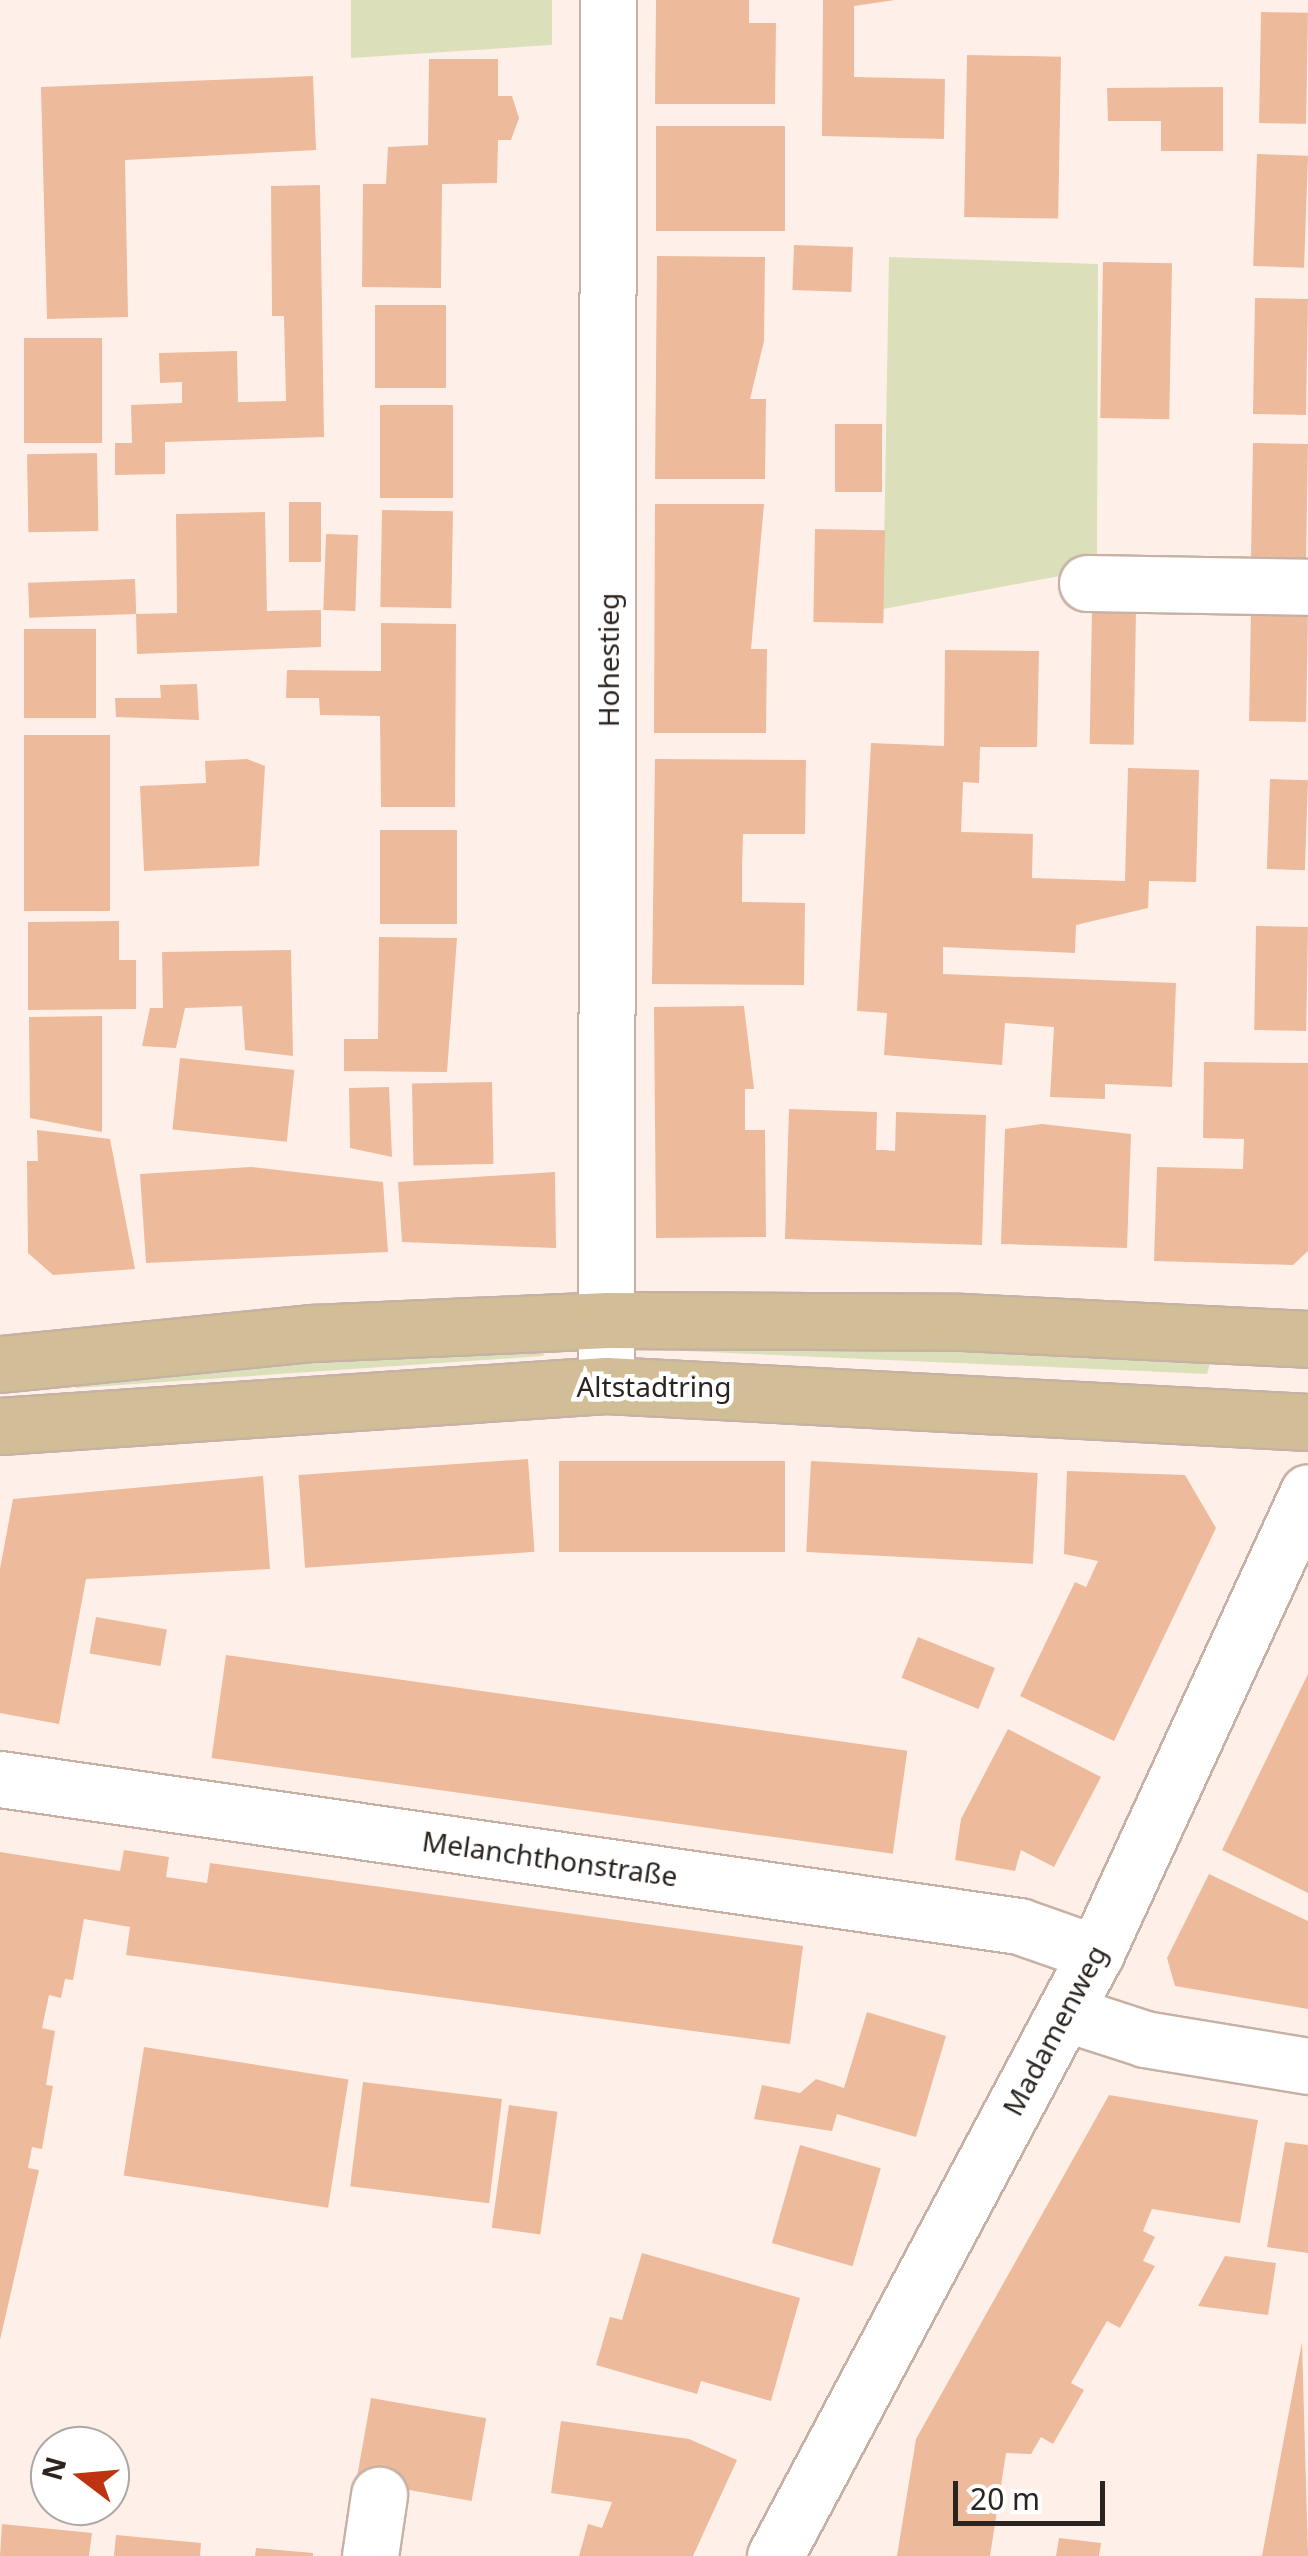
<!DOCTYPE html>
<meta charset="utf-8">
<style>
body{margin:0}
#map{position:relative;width:1308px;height:2556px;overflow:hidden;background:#fef0e8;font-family:"Noto Sans",sans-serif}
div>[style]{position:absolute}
.green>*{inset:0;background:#dce0ba}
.building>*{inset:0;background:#edba9b;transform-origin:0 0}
.roads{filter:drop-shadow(2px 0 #c7b1a4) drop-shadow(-2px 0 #c7b1a4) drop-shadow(0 2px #c7b1a4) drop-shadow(0 -2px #c7b1a4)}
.minor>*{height:55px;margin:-27.5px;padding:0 27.5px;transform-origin:27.5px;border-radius:27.5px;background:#fff}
.major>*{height:55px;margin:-27.5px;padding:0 27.5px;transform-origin:27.5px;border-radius:27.5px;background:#d1be96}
span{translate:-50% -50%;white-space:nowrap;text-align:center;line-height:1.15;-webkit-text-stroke:9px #fff;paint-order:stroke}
.street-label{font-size:28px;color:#2c241f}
.north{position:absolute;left:30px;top:2426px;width:100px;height:100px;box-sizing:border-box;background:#fff;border:2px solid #aba7a5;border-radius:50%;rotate:286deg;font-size:28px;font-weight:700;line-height:40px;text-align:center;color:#2c241f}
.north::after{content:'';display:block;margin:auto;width:35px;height:45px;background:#be3410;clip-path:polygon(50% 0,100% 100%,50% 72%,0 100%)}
.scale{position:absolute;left:953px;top:2481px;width:152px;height:45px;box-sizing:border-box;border:5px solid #2c241f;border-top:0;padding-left:12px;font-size:30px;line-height:35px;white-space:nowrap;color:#2c241f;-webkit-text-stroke:8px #fff;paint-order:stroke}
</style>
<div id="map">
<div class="green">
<div style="clip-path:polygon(351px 0,552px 0,552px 45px,351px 58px)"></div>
<div style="clip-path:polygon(889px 257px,1098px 264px,1097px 569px,883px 609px)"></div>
<div style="clip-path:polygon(769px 1342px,1212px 1357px,1207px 1374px,661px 1350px)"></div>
<div style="clip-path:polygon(549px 1346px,543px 1356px,76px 1388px,75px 1375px)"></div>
</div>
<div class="building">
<div style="clip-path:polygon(656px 0,749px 0,749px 23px,776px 23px,775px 104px,655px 104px)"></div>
<div style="clip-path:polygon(823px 0,895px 0,854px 6px,854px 77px,945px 79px,944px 139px,822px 136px)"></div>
<div style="left:1261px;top:12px;width:47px;height:111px;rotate:1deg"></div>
<div style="left:967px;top:55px;width:94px;height:162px;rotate:1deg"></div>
<div style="clip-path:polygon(429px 59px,498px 59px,498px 96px,512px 96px,519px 118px,511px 140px,498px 140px,497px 183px,442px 184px,441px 288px,362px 287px,363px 184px,386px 184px,388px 147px,428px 145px)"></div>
<div style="clip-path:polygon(313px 76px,316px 150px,125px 160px,128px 317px,47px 319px,41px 87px)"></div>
<div style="clip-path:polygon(1223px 87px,1223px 151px,1161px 151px,1161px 121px,1108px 121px,1107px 88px)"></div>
<div style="left:656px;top:126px;width:129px;height:105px"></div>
<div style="left:1257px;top:154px;width:51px;height:112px;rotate:2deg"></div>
<div style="clip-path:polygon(320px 185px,324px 437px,165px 442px,165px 474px,115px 475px,115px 443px,132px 443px,131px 405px,182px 403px,182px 382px,160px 383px,159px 353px,237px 351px,238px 402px,286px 401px,284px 316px,272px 316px,271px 186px)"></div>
<div style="left:794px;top:245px;width:59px;height:45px;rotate:2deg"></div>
<div style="clip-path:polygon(657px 256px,765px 257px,764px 341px,750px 399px,766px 399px,765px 479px,655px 479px)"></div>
<div style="left:1103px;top:262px;width:69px;height:156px;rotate:1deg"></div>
<div style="left:1255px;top:298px;width:53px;height:116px;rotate:1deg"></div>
<div style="left:375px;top:305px;width:71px;height:83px"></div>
<div style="left:102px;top:338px;width:105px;height:78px;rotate:90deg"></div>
<div style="left:380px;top:405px;width:73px;height:93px"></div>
<div style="left:835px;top:424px;width:47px;height:68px"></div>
<div style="left:1253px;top:443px;width:55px;height:119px;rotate:1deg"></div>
<div style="left:97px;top:453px;width:78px;height:70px;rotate:89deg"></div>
<div style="left:289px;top:502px;width:32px;height:60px"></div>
<div style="clip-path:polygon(655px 504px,764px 504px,751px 649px,767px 649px,766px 733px,654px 733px)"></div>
<div style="left:382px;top:510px;width:71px;height:97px;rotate:1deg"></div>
<div style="clip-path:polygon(265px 512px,267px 611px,321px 610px,321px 647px,137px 654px,136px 614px,177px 613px,176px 514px)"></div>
<div style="left:815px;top:529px;width:70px;height:93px;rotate:1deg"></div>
<div style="left:326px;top:534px;width:32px;height:76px;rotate:2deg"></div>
<div style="left:135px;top:579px;width:35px;height:107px;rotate:88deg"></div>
<div style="left:1092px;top:610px;width:44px;height:134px;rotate:1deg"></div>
<div style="left:1251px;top:611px;width:57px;height:110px;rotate:1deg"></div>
<div style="clip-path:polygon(381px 623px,456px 624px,455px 807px,381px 807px,380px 716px,320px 715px,319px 698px,286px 698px,287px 670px,381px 671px)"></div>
<div style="left:24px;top:629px;width:72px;height:89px"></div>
<div style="clip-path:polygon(945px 650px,1039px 651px,1037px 747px,980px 747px,979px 783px,963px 782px,961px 832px,1033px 834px,1032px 878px,1125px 881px,1128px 768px,1199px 770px,1196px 882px,1149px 881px,1148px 908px,1076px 925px,1075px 953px,943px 947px,943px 974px,1176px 983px,1172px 1087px,1105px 1084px,1105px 1099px,1050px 1097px,1054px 1027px,1005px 1023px,1002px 1065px,884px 1055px,887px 1013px,857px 1011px,871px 743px,944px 746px)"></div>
<div style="clip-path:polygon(197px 684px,199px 720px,116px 717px,115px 698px,161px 698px,160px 685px)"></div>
<div style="left:110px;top:735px;width:176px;height:86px;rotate:90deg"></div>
<div style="clip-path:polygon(247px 759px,265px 766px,259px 866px,144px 871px,140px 786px,206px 783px,205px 761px)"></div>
<div style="clip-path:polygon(655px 759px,806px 760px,805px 834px,743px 834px,742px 868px,742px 902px,805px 903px,804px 985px,652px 984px)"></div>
<div style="left:1270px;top:779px;width:38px;height:90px;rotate:2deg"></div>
<div style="left:380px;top:830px;width:77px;height:94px"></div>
<div style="clip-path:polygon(119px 921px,119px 960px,136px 960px,136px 1009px,28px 1010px,28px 922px)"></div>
<div style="left:1256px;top:926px;width:52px;height:104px;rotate:1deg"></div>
<div style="clip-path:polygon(379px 937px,457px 938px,447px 1072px,344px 1071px,344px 1039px,378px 1039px)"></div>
<div style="clip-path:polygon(291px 950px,293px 1056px,245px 1050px,242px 1006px,185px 1008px,176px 1048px,142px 1046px,150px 1008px,163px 1008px,162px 952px)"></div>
<div style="clip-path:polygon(744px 1006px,754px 1089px,745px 1089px,745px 1130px,765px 1130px,766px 1237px,656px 1238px,654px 1007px)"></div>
<div style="clip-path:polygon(102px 1016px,102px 1132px,30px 1118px,29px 1017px)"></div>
<div style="left:180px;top:1058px;width:115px;height:72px;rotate:6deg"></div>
<div style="clip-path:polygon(1204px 1062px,1308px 1063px,1308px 1251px,1293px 1265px,1154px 1261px,1157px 1167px,1243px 1169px,1244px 1139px,1203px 1138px)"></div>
<div style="left:492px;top:1082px;width:82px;height:80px;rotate:89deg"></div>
<div style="clip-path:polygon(389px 1087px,392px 1157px,350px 1148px,349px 1088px)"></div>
<div style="clip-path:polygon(789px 1109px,877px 1112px,876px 1150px,885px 1150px,895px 1151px,896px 1112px,986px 1115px,982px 1245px,785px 1239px)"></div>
<div style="clip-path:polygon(1042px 1124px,1131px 1134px,1127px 1248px,1001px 1244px,1005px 1129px)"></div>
<div style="clip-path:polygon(37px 1130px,110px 1139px,135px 1269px,53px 1275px,28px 1253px,27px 1161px,38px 1161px)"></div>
<div style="clip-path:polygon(251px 1167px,383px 1182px,388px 1252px,146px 1263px,140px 1174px)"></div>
<div style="clip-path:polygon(555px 1172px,556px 1248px,402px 1242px,398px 1182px)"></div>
<div style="left:528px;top:1459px;width:93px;height:230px;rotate:86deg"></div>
<div style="left:785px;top:1461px;width:91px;height:226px;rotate:90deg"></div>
<div style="left:811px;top:1461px;width:227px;height:91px;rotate:3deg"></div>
<div style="clip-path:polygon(1067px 1471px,1185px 1475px,1216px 1528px,1114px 1741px,1020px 1696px,1075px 1582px,1086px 1587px,1098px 1561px,1064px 1554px)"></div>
<div style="clip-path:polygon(263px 1476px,270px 1569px,86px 1579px,59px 1724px,0 1713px,0 1569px,13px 1499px)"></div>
<div style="left:96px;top:1617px;width:72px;height:37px;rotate:10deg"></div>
<div style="left:918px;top:1637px;width:83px;height:44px;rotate:22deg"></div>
<div style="left:226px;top:1655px;width:688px;height:104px;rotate:8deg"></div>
<div style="clip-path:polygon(1308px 1674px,1308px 1893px,1222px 1850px)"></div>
<div style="clip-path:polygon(1008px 1729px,1101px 1777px,1054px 1867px,1021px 1850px,1015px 1871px,955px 1860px,961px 1819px)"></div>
<div style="clip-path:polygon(124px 1850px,169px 1857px,166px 1877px,207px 1883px,210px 1863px,803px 1946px,790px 2044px,126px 1955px,130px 1927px,84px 1919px,73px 1980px,65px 1979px,61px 1998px,49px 1995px,42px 2028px,55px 2031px,46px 2085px,53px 2086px,42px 2149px,32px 2147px,28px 2168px,39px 2170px,0 2340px,0 1852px,120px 1871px)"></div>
<div style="clip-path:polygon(1209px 1874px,1308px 1921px,1308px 2009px,1175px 1986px,1167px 1958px)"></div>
<div style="clip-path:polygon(867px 2012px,946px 2036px,916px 2137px,837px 2114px,832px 2131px,754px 2119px,762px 2085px,800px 2093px,816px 2079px,844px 2088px)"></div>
<div style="left:144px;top:2047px;width:207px;height:130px;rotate:9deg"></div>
<div style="left:363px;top:2082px;width:140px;height:105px;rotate:7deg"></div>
<div style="clip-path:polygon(1109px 2095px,1258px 2120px,1240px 2223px,1152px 2209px,1143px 2231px,1155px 2237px,1143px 2261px,1155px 2266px,1120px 2328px,1107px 2321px,1071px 2383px,1084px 2390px,1053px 2444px,1041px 2437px,1031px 2454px,1006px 2453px,990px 2556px,897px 2556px,916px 2439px)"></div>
<div style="left:509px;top:2105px;width:49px;height:124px;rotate:8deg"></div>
<div style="clip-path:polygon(1285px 2142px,1308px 2145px,1308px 2253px,1267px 2247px)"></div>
<div style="left:800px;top:2145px;width:84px;height:102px;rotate:16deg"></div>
<div style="clip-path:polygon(642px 2253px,800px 2298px,771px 2401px,701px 2381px,697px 2394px,596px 2365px,610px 2317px,622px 2320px)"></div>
<div style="clip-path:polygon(1225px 2256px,1276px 2263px,1268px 2315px,1198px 2306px)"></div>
<div style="clip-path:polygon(1302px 2342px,1308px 2556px,1262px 2556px)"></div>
<div style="left:371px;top:2398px;width:117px;height:84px;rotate:10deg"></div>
<div style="clip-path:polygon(561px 2421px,689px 2439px,737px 2460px,693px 2556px,579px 2556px,588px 2524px,602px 2528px,612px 2502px,551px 2493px)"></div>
<div style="clip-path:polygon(2px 2524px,92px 2533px,89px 2556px,0 2556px)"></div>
<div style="clip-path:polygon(116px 2535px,201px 2543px,200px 2556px,114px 2556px)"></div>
<div style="clip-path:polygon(1059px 2538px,1101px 2543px,1099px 2556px,1056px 2556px)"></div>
<div style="clip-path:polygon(256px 2548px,313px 2553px,313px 2556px,255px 2556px)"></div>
</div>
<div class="roads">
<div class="minor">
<div style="left:1087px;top:583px;width:221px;rotate:1deg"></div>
<div style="left:606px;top:1385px;width:1385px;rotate:-89.92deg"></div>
<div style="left:0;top:1779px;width:1030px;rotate:8.21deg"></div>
<div style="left:1019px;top:1926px;width:82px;rotate:19.3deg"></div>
<div style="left:1065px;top:2013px;width:84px;rotate:18deg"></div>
<div style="left:1145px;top:2039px;width:165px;rotate:9.4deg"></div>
<div style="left:370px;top:2556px;width:62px;rotate:-81.6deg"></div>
<div style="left:775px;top:2556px;width:683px;rotate:-61.97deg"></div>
<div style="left:1096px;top:1953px;width:507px;rotate:-65.3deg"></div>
</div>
<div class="major">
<div style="left:0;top:1364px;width:314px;rotate:-5.7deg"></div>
<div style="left:312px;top:1333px;width:296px;rotate:-2.5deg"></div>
<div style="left:608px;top:1320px;width:354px;rotate:0.3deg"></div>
<div style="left:962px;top:1322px;width:346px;rotate:2.8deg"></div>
<div style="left:0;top:1426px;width:607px;rotate:-3.87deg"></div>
<div style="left:606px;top:1385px;width:703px;rotate:3.02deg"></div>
</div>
</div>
<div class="street-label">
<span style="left:608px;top:660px;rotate:-90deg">Hohestieg</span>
<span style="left:654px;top:1386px">Altstadtring</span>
<span style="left:550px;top:1858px;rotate:8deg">Melanchthonstraße</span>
<span style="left:1054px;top:2030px;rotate:-62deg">Madamenweg</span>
</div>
<div class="north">N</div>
<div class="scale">20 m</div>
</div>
